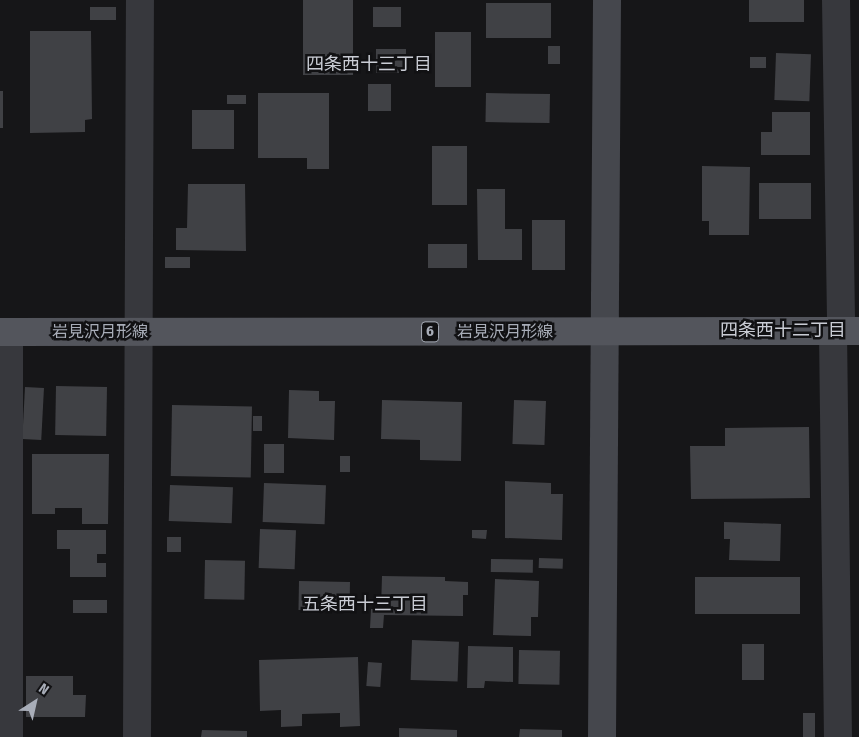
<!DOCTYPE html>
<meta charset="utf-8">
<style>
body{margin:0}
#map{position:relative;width:859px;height:737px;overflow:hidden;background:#161618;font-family:"Fira Sans Condensed","Noto Sans JP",sans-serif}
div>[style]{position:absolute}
.building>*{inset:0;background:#404145;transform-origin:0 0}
.street>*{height:28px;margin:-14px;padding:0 14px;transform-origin:14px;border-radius:14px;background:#37383d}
.secondary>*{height:28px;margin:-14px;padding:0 14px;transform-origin:14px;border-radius:14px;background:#45474d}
.primary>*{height:28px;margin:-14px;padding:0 14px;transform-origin:14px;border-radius:14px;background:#53555c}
span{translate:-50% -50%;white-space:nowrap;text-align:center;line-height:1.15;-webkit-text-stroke:5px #111113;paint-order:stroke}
.shield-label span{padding:1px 4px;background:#111113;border:1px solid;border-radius:4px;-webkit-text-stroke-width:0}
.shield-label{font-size:15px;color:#a8adb8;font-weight:700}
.street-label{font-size:16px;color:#a8adb8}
.neighbourhood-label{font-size:18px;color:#c9ccd4}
.north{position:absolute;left:10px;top:677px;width:50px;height:50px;-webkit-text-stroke:4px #111113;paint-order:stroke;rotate:35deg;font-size:14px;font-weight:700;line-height:20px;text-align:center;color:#a8adb8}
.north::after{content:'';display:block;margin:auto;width:18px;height:22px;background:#a8adb8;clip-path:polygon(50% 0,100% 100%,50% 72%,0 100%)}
</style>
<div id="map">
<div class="building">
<div style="left:303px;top:0;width:50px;height:75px"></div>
<div style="left:749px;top:0;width:55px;height:22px"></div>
<div style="left:486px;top:3px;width:65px;height:35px"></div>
<div style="left:90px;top:7px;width:26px;height:13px"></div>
<div style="left:373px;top:7px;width:28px;height:20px"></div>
<div style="clip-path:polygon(30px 31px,91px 31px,92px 119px,85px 120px,85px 132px,30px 133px)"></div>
<div style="left:435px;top:32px;width:36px;height:55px"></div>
<div style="left:548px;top:46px;width:12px;height:18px"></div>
<div style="left:376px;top:49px;width:30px;height:24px"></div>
<div style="left:776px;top:53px;width:35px;height:47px;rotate:2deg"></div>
<div style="left:750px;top:57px;width:16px;height:11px"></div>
<div style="left:368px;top:84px;width:23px;height:27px"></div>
<div style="left:0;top:91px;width:3px;height:37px"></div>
<div style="clip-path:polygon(258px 93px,329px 93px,329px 169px,307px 169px,307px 158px,258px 158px)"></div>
<div style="left:486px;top:93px;width:64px;height:29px;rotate:1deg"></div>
<div style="left:227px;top:95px;width:19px;height:9px"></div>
<div style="left:192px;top:110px;width:42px;height:39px"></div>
<div style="clip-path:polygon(772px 112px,810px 112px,810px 155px,761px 155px,761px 132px,772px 132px)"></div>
<div style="left:432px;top:146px;width:35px;height:59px"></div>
<div style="clip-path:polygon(702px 166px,750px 167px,749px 235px,709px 235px,709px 221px,702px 221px)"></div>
<div style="left:759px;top:183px;width:52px;height:36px"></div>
<div style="clip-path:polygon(188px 184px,245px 184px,246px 251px,176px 250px,176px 228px,187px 228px)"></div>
<div style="clip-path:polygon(477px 189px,505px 189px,505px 229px,522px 229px,522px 260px,478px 260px)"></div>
<div style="left:532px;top:220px;width:33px;height:50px"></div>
<div style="left:428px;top:244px;width:39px;height:24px"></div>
<div style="left:165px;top:257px;width:25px;height:11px"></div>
<div style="left:56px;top:386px;width:51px;height:49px;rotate:1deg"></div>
<div style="left:25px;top:387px;width:19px;height:52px;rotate:3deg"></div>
<div style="clip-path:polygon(289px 390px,319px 391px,319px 401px,335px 401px,334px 440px,288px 438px)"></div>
<div style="clip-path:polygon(382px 400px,462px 402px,461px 461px,420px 460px,420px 440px,381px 439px)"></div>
<div style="left:514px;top:400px;width:32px;height:44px;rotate:2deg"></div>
<div style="left:172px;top:405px;width:80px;height:71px;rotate:1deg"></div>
<div style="left:253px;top:416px;width:9px;height:15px"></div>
<div style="clip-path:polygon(809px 427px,810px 498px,691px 499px,690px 446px,725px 446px,725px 428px)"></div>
<div style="left:264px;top:444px;width:20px;height:29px"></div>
<div style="clip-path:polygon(32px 454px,109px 454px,108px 524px,82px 524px,82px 508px,55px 508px,55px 514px,32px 514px)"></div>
<div style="left:340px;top:456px;width:10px;height:16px"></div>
<div style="clip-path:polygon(505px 481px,551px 483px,551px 494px,563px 494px,562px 540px,505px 538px)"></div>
<div style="left:264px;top:483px;width:62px;height:39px;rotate:2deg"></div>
<div style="left:170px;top:485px;width:63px;height:36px;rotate:2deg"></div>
<div style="clip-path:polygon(724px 522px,781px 524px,780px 561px,729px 560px,730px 539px,724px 539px)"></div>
<div style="left:260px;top:529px;width:36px;height:39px;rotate:2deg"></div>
<div style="clip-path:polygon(57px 530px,106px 530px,106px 554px,97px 554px,97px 563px,106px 563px,106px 577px,70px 577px,70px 549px,57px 549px)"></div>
<div style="clip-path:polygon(472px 530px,487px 530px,486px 539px,472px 538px)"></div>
<div style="left:167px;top:537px;width:14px;height:15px"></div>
<div style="left:539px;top:558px;width:24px;height:10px;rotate:2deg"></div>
<div style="left:491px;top:559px;width:42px;height:13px;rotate:1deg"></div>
<div style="left:205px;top:560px;width:40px;height:39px;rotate:1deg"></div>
<div style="clip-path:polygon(382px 576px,445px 577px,445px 581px,468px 582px,468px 595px,463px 595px,463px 616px,384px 615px,383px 628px,370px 628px,371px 609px,381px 609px)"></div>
<div style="left:800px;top:577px;width:37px;height:105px;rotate:90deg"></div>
<div style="clip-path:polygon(495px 579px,539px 581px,538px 617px,531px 617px,531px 636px,493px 635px)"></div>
<div style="left:299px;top:581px;width:51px;height:29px;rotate:1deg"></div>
<div style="left:73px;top:600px;width:34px;height:13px"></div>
<div style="left:412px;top:640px;width:47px;height:40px;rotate:2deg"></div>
<div style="left:742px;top:644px;width:22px;height:36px"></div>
<div style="clip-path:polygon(468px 646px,513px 647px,513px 682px,485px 681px,484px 688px,467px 688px)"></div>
<div style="left:519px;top:650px;width:41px;height:34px;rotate:1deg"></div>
<div style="clip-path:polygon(358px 657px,360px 726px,340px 727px,340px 713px,302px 714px,302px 726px,281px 727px,281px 710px,260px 711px,259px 660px)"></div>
<div style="left:368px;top:662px;width:14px;height:24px;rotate:4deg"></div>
<div style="clip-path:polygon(26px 676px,73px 676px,73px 695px,86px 695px,85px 717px,26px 717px)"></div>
<div style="left:803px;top:713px;width:12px;height:24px"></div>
<div style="clip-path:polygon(399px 728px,457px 730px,457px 737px,399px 737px)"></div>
<div style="clip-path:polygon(520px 729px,562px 730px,562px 737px,519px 737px)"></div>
<div style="clip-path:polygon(202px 730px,247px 731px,247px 737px,201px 737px)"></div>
</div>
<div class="street">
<div style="left:836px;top:0;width:331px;rotate:89.1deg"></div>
<div style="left:833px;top:331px;width:406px;rotate:89.3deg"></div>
<div style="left:9px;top:737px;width:405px;rotate:-90deg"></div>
<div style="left:137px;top:737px;width:737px;rotate:-89.77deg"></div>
</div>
<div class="secondary">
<div style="left:602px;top:737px;width:737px;rotate:-89.61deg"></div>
</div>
<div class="primary">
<div style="left:0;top:332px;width:859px;rotate:-0.07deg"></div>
</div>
<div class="shield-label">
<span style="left:430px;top:332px">6</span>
</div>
<div class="street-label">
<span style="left:100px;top:332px">岩見沢月形線</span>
<span style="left:505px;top:332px">岩見沢月形線</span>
</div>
<div class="neighbourhood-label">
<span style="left:369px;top:64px">四条西十三丁目</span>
<span style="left:783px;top:330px">四条西十二丁目</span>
<span style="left:365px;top:604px">五条西十三丁目</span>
</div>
<div class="north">N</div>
</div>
